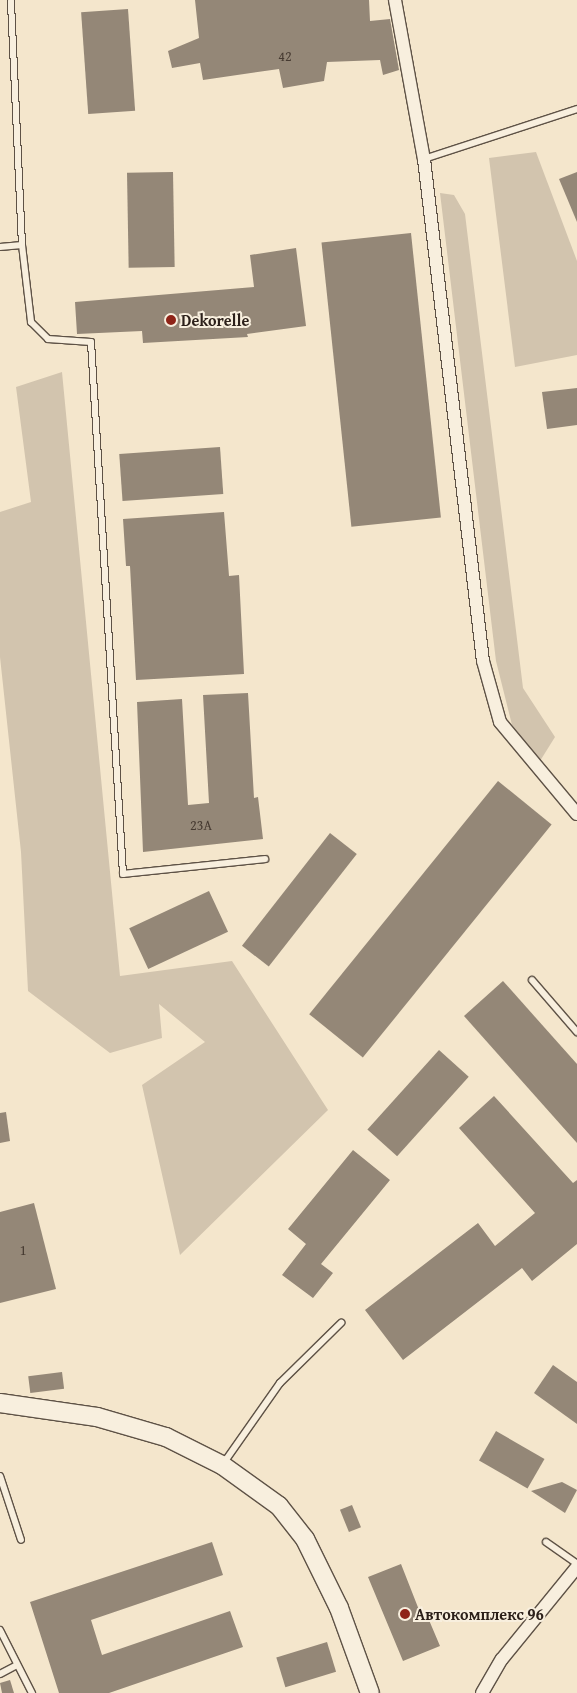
<!DOCTYPE html>
<meta charset="utf-8">
<style>
body{margin:0}
#map{position:relative;width:577px;height:1693px;overflow:hidden;background:#f4e6cc;font-family:"Gentium Book Plus",serif}
div>[style]{position:absolute}
.green>*{inset:0;background:#d2c4ae}
.building>*{inset:0;background:#948777;transform-origin:0 0}
.roads{filter:drop-shadow(1px 0 #5e5246) drop-shadow(-1px 0 #5e5246) drop-shadow(0 1px #5e5246) drop-shadow(0 -1px #5e5246)}
.lane>*{height:6px;margin:-3px;padding:0 3px;transform-origin:3px;border-radius:3px;background:#f8efde}
.street>*{height:12px;margin:-6px;padding:0 6px;transform-origin:6px;border-radius:6px;background:#f8efde}
.secondary>*{height:18px;margin:-9px;padding:0 9px;transform-origin:9px;border-radius:9px;background:#f8efde}
.dots>*{width:14px;height:14px;translate:-50% -50%;box-sizing:border-box;border:2px solid #f8efde;border-radius:50%}
span{translate:-50% -50%;white-space:nowrap;text-align:center;line-height:1.15;-webkit-text-stroke:4px #f8efde;paint-order:stroke}
.number-label{font-size:14px;color:#463a31}
.number-label span{-webkit-text-stroke-width:0}
.poi-label{font-size:16px;color:#2c201a;font-weight:700}
.left{translate:0 -50%;text-align:left}
</style>
<div id="map">
<div class="green">
<div style="clip-path:polygon(536px 152px,577px 261px,577px 355px,515px 367px,489px 158px)"></div>
<div style="clip-path:polygon(440px 193px,454px 195px,465px 214px,523px 688px,555px 737px,540px 761px,512px 725px,496px 661px)"></div>
<div style="clip-path:polygon(62px 372px,120px 976px,232px 961px,328px 1110px,180px 1255px,142px 1085px,205px 1042px,159px 1004px,162px 1038px,110px 1053px,28px 991px,21px 852px,0 657px,0 512px,31px 502px,16px 387px)"></div>
</div>
<div class="building">
<div style="clip-path:polygon(195px 0,369px 0,370px 21px,390px 19px,399px 70px,383px 75px,380px 60px,327px 62px,324px 81px,283px 88px,279px 69px,203px 80px,200px 63px,172px 68px,168px 51px,199px 38px)"></div>
<div style="left:128px;top:9px;width:102px;height:47px;rotate:86deg"></div>
<div style="left:173px;top:172px;width:95px;height:46px;rotate:89deg"></div>
<div style="clip-path:polygon(577px 172px,577px 222px,559px 179px)"></div>
<div style="left:411px;top:233px;width:286px;height:90px;rotate:84deg"></div>
<div style="clip-path:polygon(296px 248px,306px 326px,247px 334px,248px 337px,143px 343px,142px 331px,77px 334px,75px 302px,254px 287px,250px 255px)"></div>
<div style="clip-path:polygon(577px 388px,577px 425px,547px 429px,542px 392px)"></div>
<div style="left:220px;top:447px;width:47px;height:101px;rotate:86deg"></div>
<div style="clip-path:polygon(224px 512px,229px 576px,239px 575px,244px 674px,136px 680px,130px 566px,126px 566px,123px 519px)"></div>
<div style="clip-path:polygon(248px 693px,254px 798px,258px 797px,263px 839px,143px 852px,137px 702px,182px 699px,188px 805px,209px 803px,203px 695px)"></div>
<div style="left:498px;top:781px;width:69px;height:300px;rotate:39deg"></div>
<div style="left:330px;top:833px;width:34px;height:143px;rotate:38deg"></div>
<div style="left:209px;top:891px;width:45px;height:88px;rotate:65deg"></div>
<div style="clip-path:polygon(503px 981px,577px 1064px,577px 1143px,464px 1016px)"></div>
<div style="left:439px;top:1050px;width:40px;height:107px;rotate:42deg"></div>
<div style="clip-path:polygon(494px 1096px,573px 1183px,577px 1180px,577px 1244px,532px 1281px,522px 1268px,403px 1360px,365px 1310px,478px 1223px,495px 1246px,535px 1213px,459px 1128px)"></div>
<div style="clip-path:polygon(6px 1112px,10px 1141px,0 1143px,0 1113px)"></div>
<div style="clip-path:polygon(353px 1150px,390px 1180px,321px 1264px,333px 1273px,313px 1298px,282px 1275px,306px 1244px,288px 1229px)"></div>
<div style="clip-path:polygon(34px 1203px,56px 1289px,0 1303px,0 1212px)"></div>
<div style="clip-path:polygon(553px 1365px,577px 1382px,577px 1424px,534px 1393px)"></div>
<div style="left:62px;top:1372px;width:17px;height:34px;rotate:83deg"></div>
<div style="left:496px;top:1431px;width:56px;height:34px;rotate:30deg"></div>
<div style="clip-path:polygon(562px 1482px,577px 1490px,565px 1513px,531px 1491px)"></div>
<div style="left:352px;top:1505px;width:24px;height:13px;rotate:68deg"></div>
<div style="clip-path:polygon(212px 1542px,223px 1575px,91px 1620px,102px 1655px,230px 1611px,243px 1647px,109px 1693px,59px 1693px,30px 1602px)"></div>
<div style="clip-path:polygon(401px 1564px,421px 1615px,426px 1613px,440px 1646px,403px 1661px,368px 1577px)"></div>
<div style="left:327px;top:1642px;width:31px;height:53px;rotate:73deg"></div>
<div style="clip-path:polygon(10px 1680px,14px 1693px,2px 1693px,0 1683px)"></div>
</div>
<div class="roads">
<div class="lane">
<div style="left:424px;top:159px;width:161px;rotate:-18.1deg"></div>
<div style="left:22px;top:245px;width:78px;rotate:83.3deg"></div>
<div style="left:31px;top:322px;width:24px;rotate:45deg"></div>
<div style="left:48px;top:339px;width:43px;rotate:4deg"></div>
<div style="left:91px;top:342px;width:533px;rotate:86.56deg"></div>
<div style="left:123px;top:874px;width:143px;rotate:-6deg"></div>
<div style="left:0;top:247px;width:22px;rotate:-5deg"></div>
<div style="left:22px;top:245px;width:245px;rotate:-92.6deg"></div>
<div style="left:532px;top:980px;width:69px;rotate:49.1deg"></div>
<div style="left:223px;top:1464px;width:99px;rotate:-54.9deg"></div>
<div style="left:280px;top:1383px;width:86px;rotate:-44.5deg"></div>
<div style="left:0;top:1476px;width:67px;rotate:71.8deg"></div>
<div style="left:546px;top:1542px;width:38px;rotate:35deg"></div>
<div style="left:0;top:1630px;width:71px;rotate:63.1deg"></div>
<div style="left:0;top:1674px;width:19px;rotate:-28deg"></div>
</div>
<div class="street">
<div style="left:395px;top:0;width:162px;rotate:79.7deg"></div>
<div style="left:424px;top:159px;width:505px;rotate:83.3deg"></div>
<div style="left:483px;top:661px;width:63px;rotate:74.4deg"></div>
<div style="left:500px;top:722px;width:120px;rotate:50.1deg"></div>
<div style="left:482px;top:1693px;width:39px;rotate:-60deg"></div>
<div style="left:502px;top:1659px;width:119px;rotate:-50.8deg"></div>
</div>
<div class="secondary">
<div style="left:0;top:1403px;width:98px;rotate:8.2deg"></div>
<div style="left:97px;top:1417px;width:72px;rotate:16.2deg"></div>
<div style="left:166px;top:1437px;width:63px;rotate:26.6deg"></div>
<div style="left:222px;top:1465px;width:70px;rotate:35.7deg"></div>
<div style="left:279px;top:1506px;width:42px;rotate:51.8deg"></div>
<div style="left:305px;top:1539px;width:77px;rotate:63.8deg"></div>
<div style="left:339px;top:1608px;width:90px;rotate:70deg"></div>
</div>
</div>
<div class="dots">
<div style="left:171px;top:320px;background:#8f2418"></div>
<div style="left:405px;top:1614px;background:#8f2418"></div>
</div>
<div class="number-label">
<span style="left:285px;top:56px">42</span>
<span style="left:201px;top:825px">23А</span>
<span style="left:23px;top:1250px">1</span>
</div>
<div class="poi-label">
<span class="left" style="left:181px;top:320px">Dekorelle</span>
<span class="left" style="left:415px;top:1614px">Автокомплекс 96</span>
</div>
</div>
